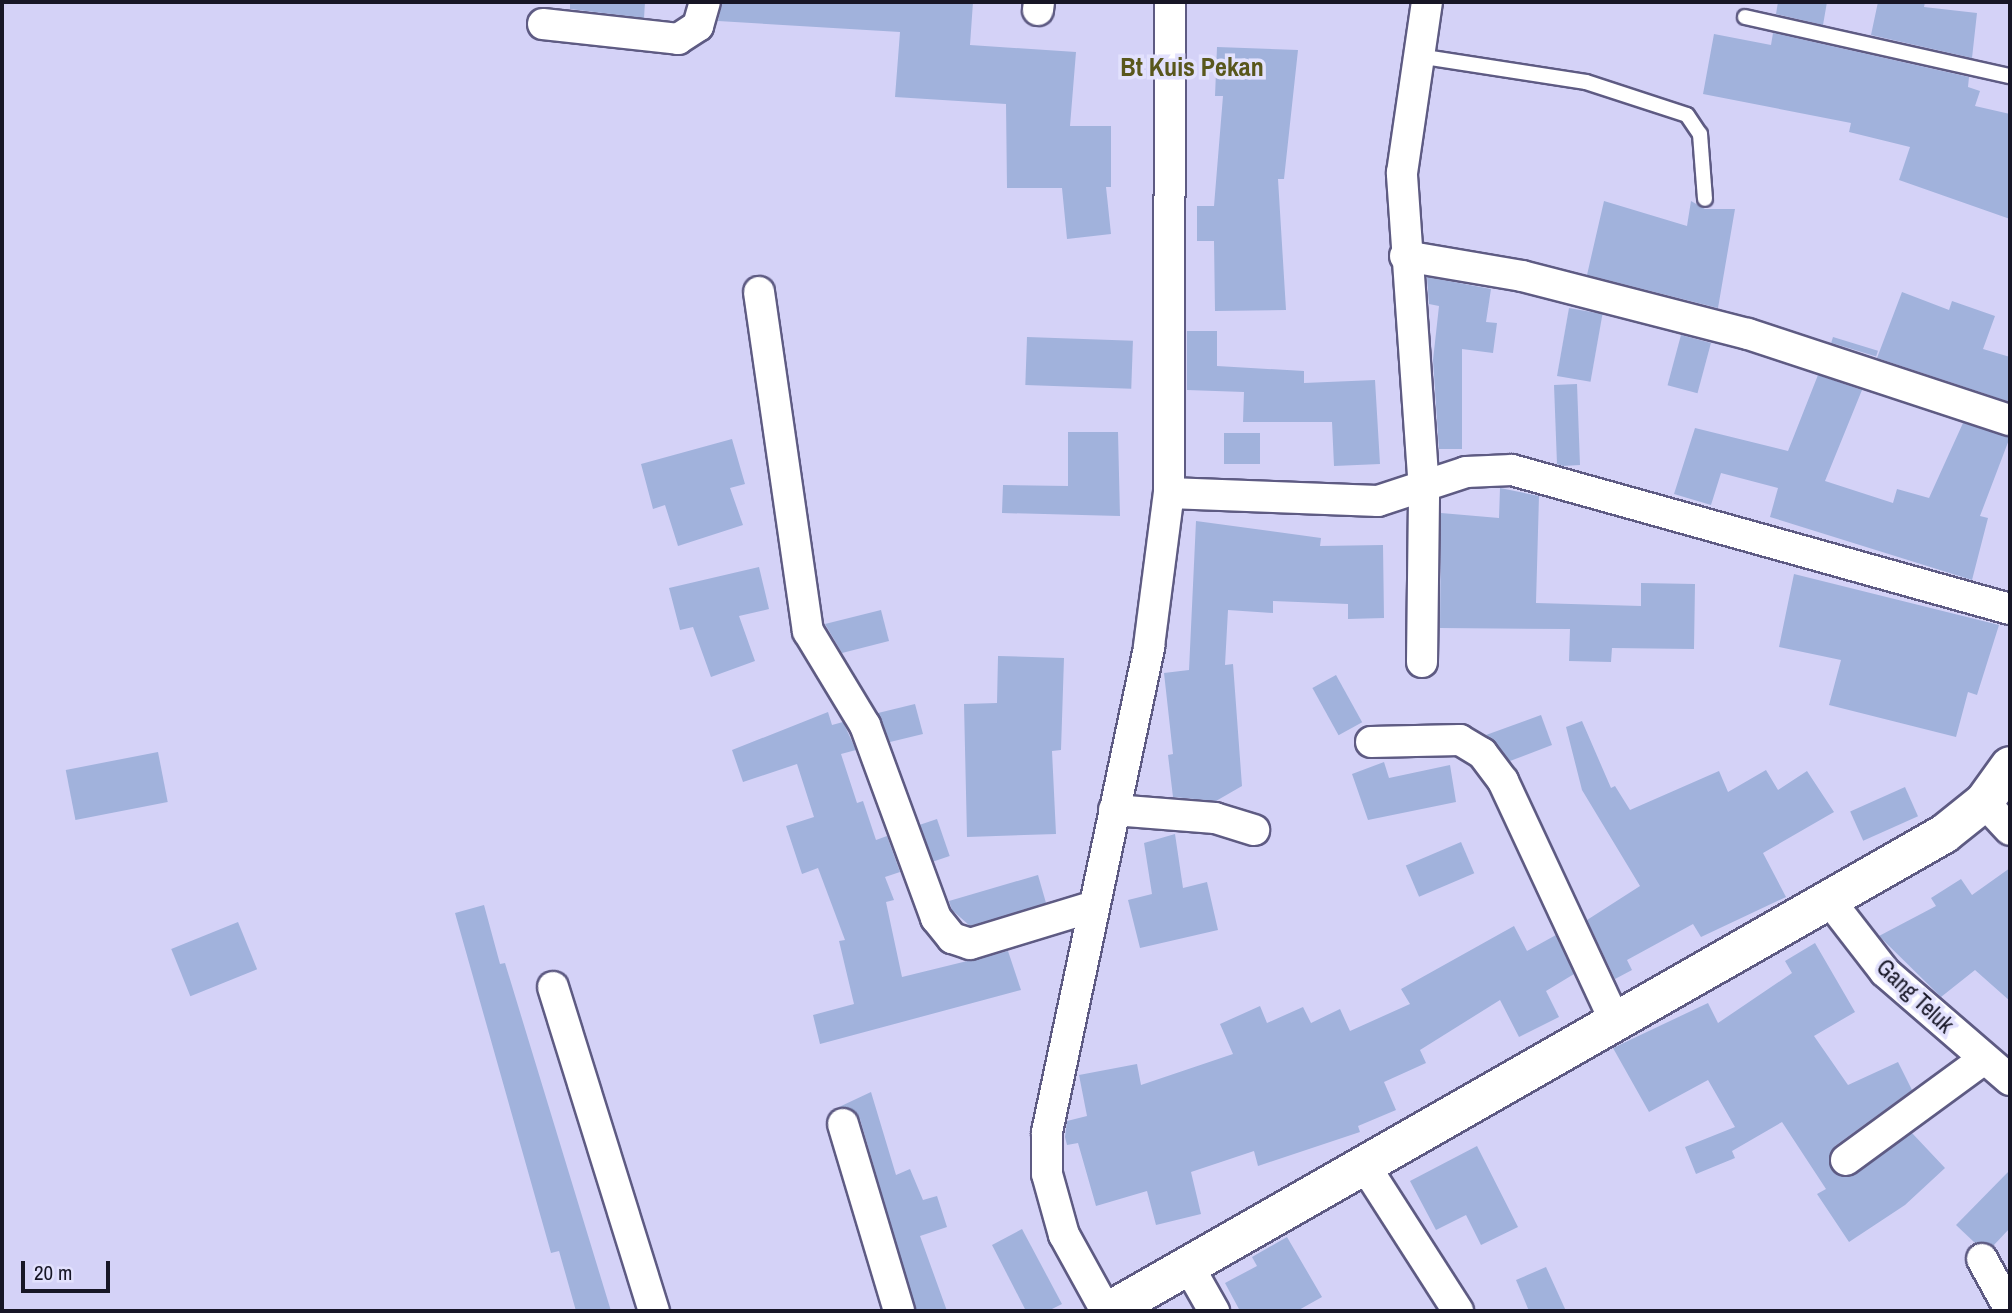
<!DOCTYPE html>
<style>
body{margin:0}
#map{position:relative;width:2012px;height:1313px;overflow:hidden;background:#d4d2f7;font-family:"Archivo Narrow",sans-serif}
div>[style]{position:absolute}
.building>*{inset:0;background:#a1b2dc;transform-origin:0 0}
.roads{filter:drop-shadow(2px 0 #5e5b83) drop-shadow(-2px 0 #5e5b83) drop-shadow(0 2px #5e5b83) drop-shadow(0 -2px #5e5b83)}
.lane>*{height:14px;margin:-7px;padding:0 7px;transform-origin:7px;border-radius:7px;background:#fff}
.street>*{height:30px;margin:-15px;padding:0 15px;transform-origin:15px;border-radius:15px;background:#fff}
.secondary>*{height:38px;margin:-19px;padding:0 19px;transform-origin:19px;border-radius:19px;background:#fff}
span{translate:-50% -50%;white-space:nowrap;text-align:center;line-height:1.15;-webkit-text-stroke:7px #e2e1fd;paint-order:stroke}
.street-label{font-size:23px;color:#171626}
.quarter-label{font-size:26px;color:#59571c;font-weight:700}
.frame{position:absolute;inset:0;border:4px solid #171626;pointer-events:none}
.scale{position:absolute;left:21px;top:1261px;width:89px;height:32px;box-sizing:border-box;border:4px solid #171626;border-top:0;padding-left:9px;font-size:21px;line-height:24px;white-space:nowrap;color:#171626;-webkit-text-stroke:5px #e2e1fd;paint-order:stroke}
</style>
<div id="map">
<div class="building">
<div style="clip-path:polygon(570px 2px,645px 2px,644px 18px,570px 9px)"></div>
<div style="clip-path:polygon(722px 2px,973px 2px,970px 45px,1076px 52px,1070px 126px,1111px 126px,1111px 187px,1106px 187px,1111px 234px,1067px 239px,1062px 188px,1007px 188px,1006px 104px,895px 97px,900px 32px,718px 21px)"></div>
<div style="clip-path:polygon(1778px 2px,1827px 2px,1823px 25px,1776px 14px)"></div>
<div style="clip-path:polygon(1878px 2px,1925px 2px,1924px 7px,1977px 13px,1972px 58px,1871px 35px)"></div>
<div style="clip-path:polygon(1773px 33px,1969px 77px,1968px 87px,1980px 91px,1975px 106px,2010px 114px,2010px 219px,1899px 180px,1910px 147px,1849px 132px,1851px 123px,1703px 94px,1714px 34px,1771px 45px)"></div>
<div style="clip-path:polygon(1217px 47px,1298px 50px,1284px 179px,1278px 179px,1286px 310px,1215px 311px,1214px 241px,1197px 241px,1197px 206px,1214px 206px,1223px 96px,1215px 96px)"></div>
<div style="clip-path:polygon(1604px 201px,1687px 226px,1691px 201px,1705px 209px,1735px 209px,1718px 308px,1587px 275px)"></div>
<div style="clip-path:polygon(1427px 277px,1491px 289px,1486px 322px,1497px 323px,1493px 353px,1462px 349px,1462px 449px,1439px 449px,1433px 360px,1439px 306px,1429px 304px)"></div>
<div style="clip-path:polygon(1902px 292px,1949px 310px,1952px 301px,1995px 316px,1983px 349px,2010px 357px,2010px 402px,1877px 358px)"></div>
<div style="left:1569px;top:308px;width:34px;height:69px;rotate:10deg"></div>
<div style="clip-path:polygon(1187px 331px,1217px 331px,1217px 366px,1304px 371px,1304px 383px,1375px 380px,1380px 464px,1334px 466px,1332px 422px,1243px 422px,1244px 392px,1187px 390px)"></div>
<div style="left:1681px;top:335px;width:31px;height:52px;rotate:15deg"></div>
<div style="left:1027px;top:337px;width:106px;height:48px;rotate:2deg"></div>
<div style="left:1833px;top:337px;width:47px;height:6px;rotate:17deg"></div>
<div style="clip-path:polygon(1818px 375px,1862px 390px,1825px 481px,1893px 503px,1897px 489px,1929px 498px,1963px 423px,2010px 437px,1980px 516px,1988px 518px,1972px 580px,1770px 517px,1778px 488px,1721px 473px,1711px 505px,1674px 494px,1695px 428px,1788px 451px)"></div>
<div style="clip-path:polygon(1577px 384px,1580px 465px,1563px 466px,1557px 464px,1554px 385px)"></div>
<div style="clip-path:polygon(1068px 432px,1118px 432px,1120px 516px,1002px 513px,1003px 485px,1068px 486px)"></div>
<div style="left:1224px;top:433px;width:36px;height:31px"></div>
<div style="clip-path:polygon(732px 439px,745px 484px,730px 488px,743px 525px,678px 546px,665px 505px,653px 509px,641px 464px)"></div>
<div style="clip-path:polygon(1500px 488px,1539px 496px,1536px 603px,1641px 606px,1641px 583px,1695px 584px,1694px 649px,1612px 648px,1611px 662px,1569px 661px,1570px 629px,1440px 628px,1441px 513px,1499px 518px)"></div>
<div style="clip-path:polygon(1196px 521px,1321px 538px,1320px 546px,1383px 545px,1384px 618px,1348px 619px,1348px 604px,1273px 601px,1273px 613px,1228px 610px,1225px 665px,1233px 664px,1242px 786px,1216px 801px,1173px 797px,1168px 755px,1173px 754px,1164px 673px,1189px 670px)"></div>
<div style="clip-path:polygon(759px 567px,769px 609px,739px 616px,755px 661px,711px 677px,693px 627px,680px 630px,669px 588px)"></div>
<div style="clip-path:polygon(1794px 574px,1999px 625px,1977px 695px,1968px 692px,1956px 737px,1829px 705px,1841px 660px,1779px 647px)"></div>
<div style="clip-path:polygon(881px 610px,889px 641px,842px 653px,825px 624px)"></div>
<div style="clip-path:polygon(998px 656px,1064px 658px,1061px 750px,1052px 751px,1056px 834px,967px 837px,964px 704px,997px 703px)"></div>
<div style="left:1336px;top:675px;width:54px;height:27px;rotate:61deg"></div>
<div style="clip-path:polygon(915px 704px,923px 734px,890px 742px,878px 713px)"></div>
<div style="clip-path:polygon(828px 712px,832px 725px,843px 722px,856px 750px,841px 754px,857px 803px,863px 801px,876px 840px,887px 836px,900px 872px,885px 877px,894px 900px,886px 902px,902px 977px,1008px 951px,1021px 990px,820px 1044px,813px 1015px,854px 1004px,839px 941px,845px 940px,818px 868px,802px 874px,786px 826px,814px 817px,797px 764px,743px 782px,732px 750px)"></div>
<div style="clip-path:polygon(1541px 715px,1552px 745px,1510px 761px,1486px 735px)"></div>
<div style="clip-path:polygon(1582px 721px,1611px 788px,1615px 786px,1630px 810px,1719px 771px,1728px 792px,1766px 770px,1778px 790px,1807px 771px,1834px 812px,1763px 853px,1786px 897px,1701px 937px,1693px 924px,1627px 960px,1632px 970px,1615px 979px,1587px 920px,1640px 886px,1582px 790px,1566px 727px)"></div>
<div style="left:158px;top:752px;width:51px;height:94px;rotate:79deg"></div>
<div style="clip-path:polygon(1384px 762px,1389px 778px,1450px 765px,1456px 802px,1368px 820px,1352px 774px)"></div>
<div style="left:1905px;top:787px;width:32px;height:60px;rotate:66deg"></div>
<div style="left:937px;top:819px;width:39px;height:18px;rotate:71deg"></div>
<div style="clip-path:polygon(1175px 834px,1183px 888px,1207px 882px,1218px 930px,1140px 948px,1128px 900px,1152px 894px,1144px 843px)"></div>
<div style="left:1461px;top:842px;width:34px;height:60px;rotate:67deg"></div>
<div style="clip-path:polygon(2010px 868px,2010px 1001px,1975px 970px,1941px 997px,1879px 936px,1936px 906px,1931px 898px,1961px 879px,1972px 895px)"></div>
<div style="clip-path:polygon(1038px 875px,1046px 903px,970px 926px,952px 910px,949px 901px)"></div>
<div style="clip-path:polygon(484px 905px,500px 964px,505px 963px,611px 1311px,576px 1311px,559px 1251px,551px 1253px,455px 913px)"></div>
<div style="left:238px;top:922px;width:51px;height:72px;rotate:68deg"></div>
<div style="clip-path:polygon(1514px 926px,1527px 951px,1556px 935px,1574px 974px,1546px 991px,1559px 1017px,1519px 1037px,1500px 1000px,1420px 1050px,1426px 1063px,1384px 1082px,1396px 1110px,1358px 1126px,1360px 1132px,1258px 1166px,1254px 1151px,1191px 1172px,1201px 1214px,1156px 1225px,1147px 1191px,1096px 1206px,1078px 1143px,1067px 1145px,1065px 1137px,1067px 1121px,1087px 1116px,1079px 1075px,1137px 1064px,1141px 1085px,1233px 1054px,1220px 1024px,1260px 1006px,1267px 1023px,1303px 1007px,1311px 1023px,1340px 1009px,1350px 1031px,1410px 1004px,1401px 989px)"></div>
<div style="clip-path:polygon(1815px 943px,1855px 1012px,1814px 1036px,1848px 1085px,1898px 1062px,1912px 1090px,1835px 1146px,1832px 1170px,1856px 1174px,1912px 1133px,1945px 1168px,1905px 1205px,1849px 1242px,1817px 1194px,1826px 1189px,1782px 1122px,1732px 1151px,1735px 1158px,1696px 1174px,1685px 1147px,1735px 1127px,1708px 1080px,1649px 1112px,1613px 1048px,1708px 1003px,1718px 1023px,1792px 973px,1785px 961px)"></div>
<div style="clip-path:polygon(871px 1092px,896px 1175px,910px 1169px,923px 1200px,937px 1196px,947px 1227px,920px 1236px,947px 1311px,916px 1311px,860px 1119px,839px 1107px)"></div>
<div style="clip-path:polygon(1477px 1146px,1518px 1227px,1481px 1245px,1466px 1215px,1436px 1230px,1410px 1181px)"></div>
<div style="clip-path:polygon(2010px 1170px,2010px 1228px,1993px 1246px,1975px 1243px,1956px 1225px)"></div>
<div style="clip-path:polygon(1022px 1229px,1062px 1304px,1048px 1311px,1026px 1311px,992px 1245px)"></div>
<div style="clip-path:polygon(1287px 1237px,1322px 1297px,1297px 1311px,1240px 1311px,1225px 1283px,1257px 1266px,1252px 1257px)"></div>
<div style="clip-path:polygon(1546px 1267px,1566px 1311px,1529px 1311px,1516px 1280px)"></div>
</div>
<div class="roads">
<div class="lane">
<div style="left:1745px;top:17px;width:271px;rotate:12.6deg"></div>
<div style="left:1418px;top:56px;width:170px;rotate:8.8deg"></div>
<div style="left:1586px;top:82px;width:106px;rotate:18.1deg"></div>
<div style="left:1687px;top:115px;width:23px;rotate:56deg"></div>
<div style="left:1700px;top:134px;width:65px;rotate:85.6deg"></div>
</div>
<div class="street">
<div style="left:1038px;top:10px;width:8px;rotate:-83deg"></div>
<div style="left:543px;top:24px;width:136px;rotate:6.3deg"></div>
<div style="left:678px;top:39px;width:24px;rotate:-33deg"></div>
<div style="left:698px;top:26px;width:25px;rotate:-74deg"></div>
<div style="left:1405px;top:256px;width:119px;rotate:9.7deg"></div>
<div style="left:1522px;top:276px;width:233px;rotate:14.4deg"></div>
<div style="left:1748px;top:334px;width:276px;rotate:18.2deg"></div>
<div style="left:759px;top:292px;width:343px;rotate:81.8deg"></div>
<div style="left:808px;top:631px;width:110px;rotate:58.8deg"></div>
<div style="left:865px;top:725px;width:206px;rotate:69.8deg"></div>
<div style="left:936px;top:918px;width:26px;rotate:51deg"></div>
<div style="left:952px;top:938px;width:19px;rotate:18deg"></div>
<div style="left:970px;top:944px;width:127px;rotate:-16.9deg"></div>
<div style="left:1169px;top:493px;width:209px;rotate:2.2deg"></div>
<div style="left:1378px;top:501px;width:93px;rotate:-18.2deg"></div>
<div style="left:1466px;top:472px;width:46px;rotate:-2.5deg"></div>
<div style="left:1512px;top:470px;width:517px;rotate:15.6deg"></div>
<div style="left:1422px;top:662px;width:172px;rotate:-89.3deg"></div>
<div style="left:1424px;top:490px;width:318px;rotate:-94deg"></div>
<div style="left:1402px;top:173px;width:173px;rotate:-81.7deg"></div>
<div style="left:1371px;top:742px;width:89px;rotate:-1.3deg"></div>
<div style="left:1460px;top:740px;width:26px;rotate:31deg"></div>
<div style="left:1482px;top:753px;width:35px;rotate:53deg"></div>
<div style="left:1503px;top:781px;width:263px;rotate:65deg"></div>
<div style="left:1984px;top:802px;width:38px;rotate:47deg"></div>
<div style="left:1114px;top:810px;width:101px;rotate:4.5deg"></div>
<div style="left:1215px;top:818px;width:41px;rotate:17.1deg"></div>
<div style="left:1830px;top:901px;width:90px;rotate:52.2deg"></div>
<div style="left:1885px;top:972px;width:165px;rotate:40.8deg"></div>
<div style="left:553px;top:987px;width:339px;rotate:72.7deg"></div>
<div style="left:843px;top:1124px;width:195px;rotate:73.3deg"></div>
<div style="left:1846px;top:1160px;width:171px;rotate:-36.2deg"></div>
<div style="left:1365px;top:1166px;width:172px;rotate:57.3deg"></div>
<div style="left:1982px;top:1259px;width:58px;rotate:61.2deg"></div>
<div style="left:1189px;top:1267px;width:51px;rotate:60.4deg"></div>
<div style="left:1106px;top:1311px;width:87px;rotate:-118.9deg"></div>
<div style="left:1064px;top:1235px;width:63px;rotate:-105.6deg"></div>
<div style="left:1047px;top:1174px;width:42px;rotate:-90deg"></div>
<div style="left:1047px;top:1132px;width:497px;rotate:-78.1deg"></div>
<div style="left:1149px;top:646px;width:154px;rotate:-82.6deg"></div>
<div style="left:1169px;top:493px;width:491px;rotate:-89.9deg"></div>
</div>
<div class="secondary">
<div style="left:1109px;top:1311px;width:962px;rotate:-29.74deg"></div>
<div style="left:1944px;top:834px;width:51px;rotate:-38.7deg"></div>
<div style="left:1984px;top:802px;width:44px;rotate:-54.2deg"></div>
</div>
</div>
<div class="street-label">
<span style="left:1915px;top:996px;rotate:43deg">Gang Teluk</span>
</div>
<div class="quarter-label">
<span style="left:1192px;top:67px">Bt Kuis Pekan</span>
</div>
<div class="frame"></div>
<div class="scale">20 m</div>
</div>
